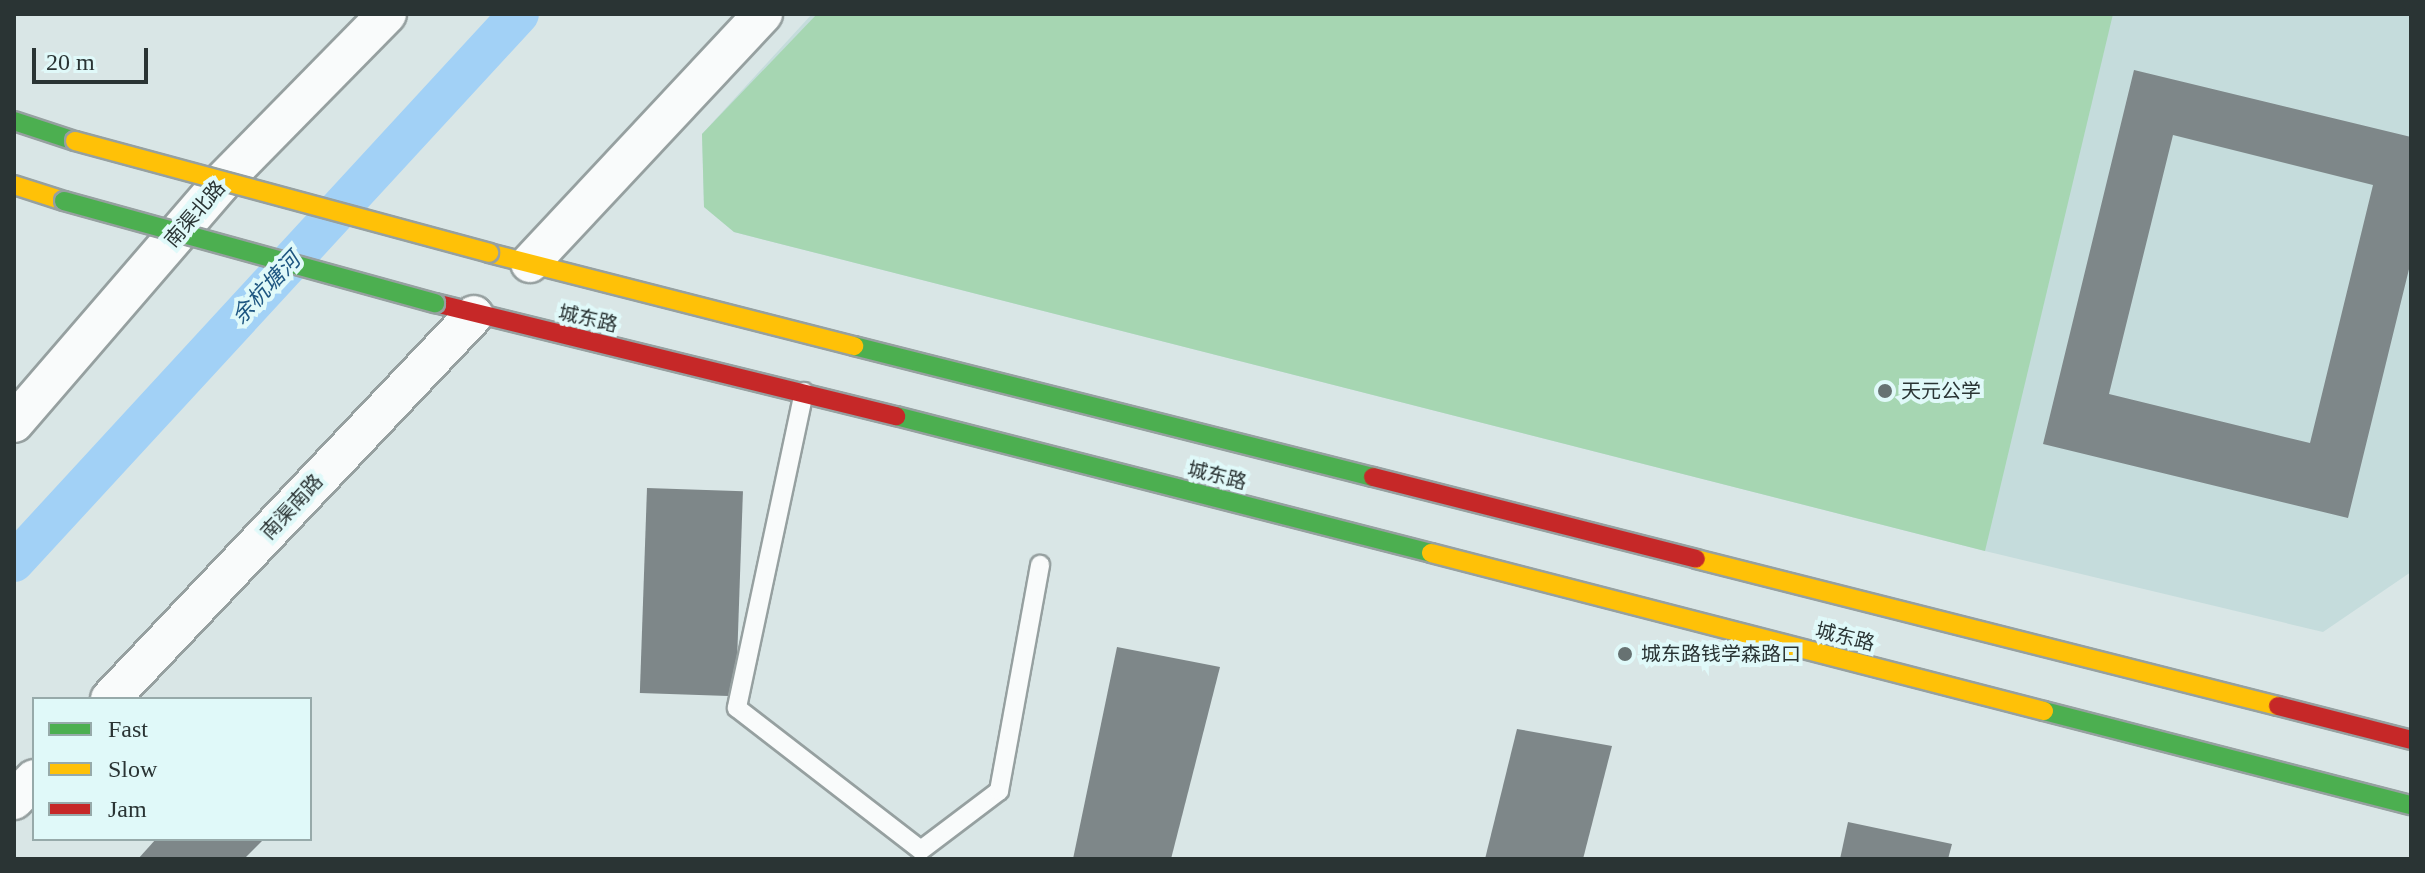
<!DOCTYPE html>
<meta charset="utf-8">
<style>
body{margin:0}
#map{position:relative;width:2425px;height:873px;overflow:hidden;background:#d9e6e6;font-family:"Times New Roman","Noto Sans SC",serif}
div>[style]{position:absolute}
.built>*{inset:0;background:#c5dcdc}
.green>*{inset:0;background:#a6d6b2}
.canal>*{height:40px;margin:-20px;padding:0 20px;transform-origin:20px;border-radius:20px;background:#a2d1f6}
.building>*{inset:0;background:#7e8789;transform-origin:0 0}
.roads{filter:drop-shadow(2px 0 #96a0a0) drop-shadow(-2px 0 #96a0a0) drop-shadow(0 2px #96a0a0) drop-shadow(0 -2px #96a0a0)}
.lane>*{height:18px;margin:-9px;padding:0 9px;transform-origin:9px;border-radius:9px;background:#f9fbfb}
.street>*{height:38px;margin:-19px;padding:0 19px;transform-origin:19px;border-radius:19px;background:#f9fbfb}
.fast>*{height:18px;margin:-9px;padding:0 9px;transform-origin:9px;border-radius:9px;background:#4caf50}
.slow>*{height:18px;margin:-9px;padding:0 9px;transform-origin:9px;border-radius:9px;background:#ffc107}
.jam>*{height:18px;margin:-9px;padding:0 9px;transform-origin:9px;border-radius:9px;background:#c62828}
.bridges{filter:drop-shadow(2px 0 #96a0a0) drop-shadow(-2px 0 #96a0a0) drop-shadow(0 2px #96a0a0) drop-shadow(0 -2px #96a0a0)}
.fast-bridge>*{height:18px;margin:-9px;padding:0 9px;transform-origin:9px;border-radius:9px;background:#4caf50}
.slow-bridge>*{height:18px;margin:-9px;padding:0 9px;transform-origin:9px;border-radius:9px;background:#ffc107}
.dots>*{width:22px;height:22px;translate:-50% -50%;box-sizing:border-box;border:4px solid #e0f9f9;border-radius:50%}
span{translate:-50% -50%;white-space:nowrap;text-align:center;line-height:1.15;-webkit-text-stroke:8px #e0f9f9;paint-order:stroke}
.street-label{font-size:20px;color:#2a3434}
.poi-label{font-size:20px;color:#2a3434}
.left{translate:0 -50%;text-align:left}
.water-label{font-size:22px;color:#1e5681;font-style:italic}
.frame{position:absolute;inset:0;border:16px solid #2a3434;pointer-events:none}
.legend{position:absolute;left:32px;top:697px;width:280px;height:144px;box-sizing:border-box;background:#e0f9f9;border:2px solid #97aaaa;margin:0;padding:10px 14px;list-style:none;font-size:24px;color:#2a3434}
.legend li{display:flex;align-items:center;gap:16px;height:40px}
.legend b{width:40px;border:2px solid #97aaaa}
.scale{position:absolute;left:32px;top:48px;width:116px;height:36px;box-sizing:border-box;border:4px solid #2a3434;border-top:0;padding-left:10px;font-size:24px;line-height:28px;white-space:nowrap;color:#2a3434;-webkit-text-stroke:6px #e0f9f9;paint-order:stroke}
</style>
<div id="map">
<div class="built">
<div style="clip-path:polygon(812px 14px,2411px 14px,2411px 572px,2323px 632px,1985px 551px,734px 232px,704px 207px,702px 134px)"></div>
</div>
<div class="green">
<div style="clip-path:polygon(817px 14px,2113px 14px,1985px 551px,734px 232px,704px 207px,702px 134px)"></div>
</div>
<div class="canal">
<div style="left:14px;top:562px;width:745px;rotate:-47.34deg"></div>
</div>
<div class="building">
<div style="clip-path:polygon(evenodd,2134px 70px,2411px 137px,2411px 261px,2348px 518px,2043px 444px,2134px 70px,2173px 135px,2373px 185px,2310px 443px,2109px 394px,2173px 135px)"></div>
<div style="left:647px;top:488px;width:96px;height:205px;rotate:2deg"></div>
<div style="clip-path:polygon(1117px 647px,1220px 667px,1171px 859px,1073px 859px)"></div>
<div style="clip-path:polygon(1517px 729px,1612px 746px,1583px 859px,1485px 859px)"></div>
<div style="clip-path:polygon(1848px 822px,1952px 844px,1948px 859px,1840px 859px)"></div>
<div style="clip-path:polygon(156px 839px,264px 839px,244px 859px,138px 859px)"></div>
</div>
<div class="roads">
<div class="lane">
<div style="left:804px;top:392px;width:323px;rotate:102deg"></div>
<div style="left:737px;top:708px;width:232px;rotate:37.7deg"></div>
<div style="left:921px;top:850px;width:98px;rotate:-37.1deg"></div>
<div style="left:999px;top:791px;width:230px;rotate:-79.7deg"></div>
</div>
<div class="street">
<div style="left:530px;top:263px;width:341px;rotate:-46.9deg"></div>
<div style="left:14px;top:423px;width:316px;rotate:-49.2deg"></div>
<div style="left:220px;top:184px;width:238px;rotate:-45.5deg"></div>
<div style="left:110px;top:699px;width:529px;rotate:-46.53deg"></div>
<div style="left:14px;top:800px;width:29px;rotate:-46deg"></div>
</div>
<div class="fast">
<div style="left:14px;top:121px;width:64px;rotate:18.2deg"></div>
<div style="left:854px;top:346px;width:535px;rotate:14.17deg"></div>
<div style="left:896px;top:416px;width:552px;rotate:14.36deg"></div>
<div style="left:2044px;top:711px;width:379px;rotate:14.4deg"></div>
</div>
<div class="slow">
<div style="left:14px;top:185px;width:52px;rotate:17.7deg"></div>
<div style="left:489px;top:253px;width:377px;rotate:14.3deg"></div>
<div style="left:1431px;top:553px;width:633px;rotate:14.45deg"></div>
<div style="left:1696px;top:559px;width:600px;rotate:14.18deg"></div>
</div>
<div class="jam">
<div style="left:435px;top:303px;width:475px;rotate:13.8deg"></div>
<div style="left:1373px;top:477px;width:333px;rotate:14.2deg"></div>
<div style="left:2278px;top:706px;width:137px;rotate:14.3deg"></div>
</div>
</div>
<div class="bridges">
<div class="fast-bridge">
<div style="left:64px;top:201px;width:385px;rotate:15.4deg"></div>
</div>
<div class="slow-bridge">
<div style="left:75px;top:141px;width:429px;rotate:15.1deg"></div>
</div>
</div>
<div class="dots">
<div style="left:1885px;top:391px;background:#677272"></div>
<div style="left:1625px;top:654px;background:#677272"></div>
</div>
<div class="street-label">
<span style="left:195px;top:214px;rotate:-49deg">南渠北路</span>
<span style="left:588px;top:319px;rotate:13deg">城东路</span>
<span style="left:1217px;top:476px;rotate:14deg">城东路</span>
<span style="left:292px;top:507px;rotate:-47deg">南渠南路</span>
<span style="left:1845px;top:637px;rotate:14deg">城东路</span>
</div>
<div class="poi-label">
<span class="left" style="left:1901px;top:391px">天元公学</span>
<span class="left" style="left:1641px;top:654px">城东路钱学森路口</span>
</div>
<div class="water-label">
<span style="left:266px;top:288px;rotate:-47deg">余杭塘河</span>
</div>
<div class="frame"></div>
<ul class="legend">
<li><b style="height:10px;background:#4caf50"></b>Fast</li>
<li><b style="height:10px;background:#ffc107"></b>Slow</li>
<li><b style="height:10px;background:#c62828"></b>Jam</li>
</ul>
<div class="scale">20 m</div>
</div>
